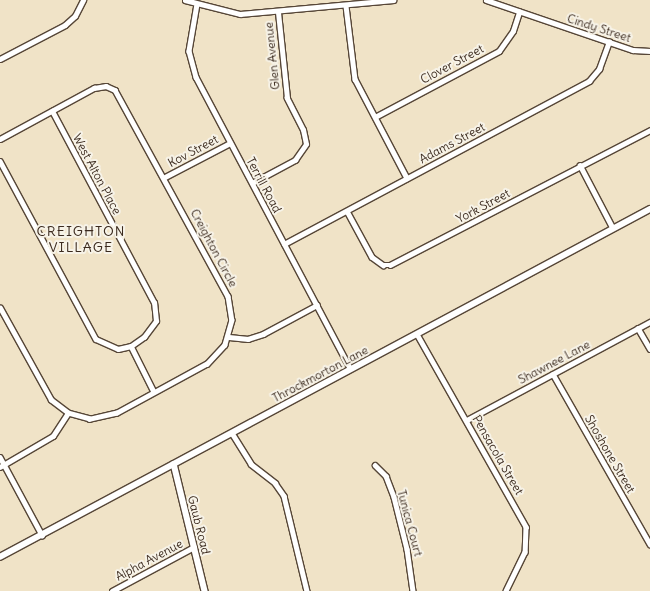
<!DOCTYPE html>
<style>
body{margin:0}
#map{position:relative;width:650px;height:591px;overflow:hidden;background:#f0e3c7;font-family:Delius,sans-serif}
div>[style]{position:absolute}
.roads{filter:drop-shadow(1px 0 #564637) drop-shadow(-1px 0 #564637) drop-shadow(0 1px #564637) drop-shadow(0 -1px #564637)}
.minor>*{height:4.5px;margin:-2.25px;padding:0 2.25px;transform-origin:2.25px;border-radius:2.25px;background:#fff}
.tertiary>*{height:5.5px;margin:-2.75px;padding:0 2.75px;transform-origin:2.75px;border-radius:2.75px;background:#fff}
span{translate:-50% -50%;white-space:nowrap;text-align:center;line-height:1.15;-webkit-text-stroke:4px #f7f3e8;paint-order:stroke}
.street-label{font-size:12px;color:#3b2a1e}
.neighbourhood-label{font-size:14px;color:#3b2a1e;letter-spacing:1px}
</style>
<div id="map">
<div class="roads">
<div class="minor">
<div style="left:185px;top:0;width:57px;rotate:14.3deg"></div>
<div style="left:240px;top:14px;width:154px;rotate:-5.2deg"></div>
<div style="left:486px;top:0;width:155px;rotate:18.8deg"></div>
<div style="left:633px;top:50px;width:17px;rotate:3deg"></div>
<div style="left:197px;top:4px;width:48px;rotate:99.7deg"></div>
<div style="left:189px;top:51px;width:27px;rotate:75deg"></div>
<div style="left:196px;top:77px;width:329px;rotate:62.1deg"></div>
<div style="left:346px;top:6px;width:74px;rotate:83deg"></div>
<div style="left:355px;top:79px;width:112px;rotate:62.3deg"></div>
<div style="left:0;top:59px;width:73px;rotate:-27.6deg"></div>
<div style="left:65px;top:25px;width:13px;rotate:-42deg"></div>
<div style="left:75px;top:16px;width:18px;rotate:-63deg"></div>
<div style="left:375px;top:117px;width:140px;rotate:-28deg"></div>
<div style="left:499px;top:51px;width:24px;rotate:-55deg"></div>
<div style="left:513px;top:31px;width:20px;rotate:-72deg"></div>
<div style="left:0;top:139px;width:107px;rotate:-28.5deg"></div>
<div style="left:94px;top:88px;width:12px;rotate:-9deg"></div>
<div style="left:106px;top:86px;width:10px;rotate:24deg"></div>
<div style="left:115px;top:90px;width:235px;rotate:61.3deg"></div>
<div style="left:228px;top:296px;width:24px;rotate:81deg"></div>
<div style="left:232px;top:320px;width:26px;rotate:106deg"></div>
<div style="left:225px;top:345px;width:26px;rotate:133deg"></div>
<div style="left:207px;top:364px;width:102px;rotate:151.4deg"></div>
<div style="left:117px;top:413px;width:28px;rotate:167deg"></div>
<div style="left:90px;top:419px;width:23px;rotate:-165deg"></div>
<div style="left:68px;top:413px;width:21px;rotate:-143deg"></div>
<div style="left:51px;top:400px;width:105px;rotate:-119deg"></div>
<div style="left:0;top:161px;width:202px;rotate:61.7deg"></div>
<div style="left:96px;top:339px;width:24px;rotate:24deg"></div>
<div style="left:118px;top:349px;width:13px;rotate:-13deg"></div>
<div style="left:131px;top:346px;width:16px;rotate:-35deg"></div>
<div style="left:144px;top:337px;width:20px;rotate:-53deg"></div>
<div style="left:156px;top:321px;width:18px;rotate:-96deg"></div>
<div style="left:154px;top:303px;width:217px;rotate:-118deg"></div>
<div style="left:580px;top:165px;width:71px;rotate:62.4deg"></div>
<div style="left:165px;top:177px;width:73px;rotate:-27.6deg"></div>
<div style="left:252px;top:183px;width:49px;rotate:-28.1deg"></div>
<div style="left:295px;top:160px;width:19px;rotate:-55deg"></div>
<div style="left:306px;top:144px;width:14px;rotate:-102deg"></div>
<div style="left:303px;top:130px;width:36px;rotate:-117deg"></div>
<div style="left:287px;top:98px;width:86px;rotate:-96deg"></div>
<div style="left:347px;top:211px;width:52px;rotate:61.5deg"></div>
<div style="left:372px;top:257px;width:14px;rotate:36deg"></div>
<div style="left:383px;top:265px;width:7px"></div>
<div style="left:390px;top:265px;width:293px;rotate:-27.4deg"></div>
<div style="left:284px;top:244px;width:346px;rotate:-28.1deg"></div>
<div style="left:589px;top:81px;width:16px;rotate:-50deg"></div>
<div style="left:599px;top:69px;width:29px;rotate:-70deg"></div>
<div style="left:638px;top:328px;width:24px;rotate:60deg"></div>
<div style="left:417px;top:334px;width:222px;rotate:60.5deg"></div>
<div style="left:526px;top:527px;width:25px;rotate:92deg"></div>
<div style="left:525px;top:552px;width:43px;rotate:116deg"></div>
<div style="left:229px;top:337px;width:19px;rotate:6deg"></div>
<div style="left:248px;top:339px;width:16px;rotate:-18deg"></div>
<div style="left:263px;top:334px;width:61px;rotate:-28.2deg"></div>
<div style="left:131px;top:346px;width:51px;rotate:63.4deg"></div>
<div style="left:553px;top:374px;width:196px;rotate:60.3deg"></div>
<div style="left:467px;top:420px;width:208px;rotate:-28.2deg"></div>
<div style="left:232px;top:433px;width:36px;rotate:58deg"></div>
<div style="left:251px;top:464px;width:31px;rotate:38deg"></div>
<div style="left:275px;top:483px;width:16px;rotate:55deg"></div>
<div style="left:284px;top:496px;width:98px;rotate:76.4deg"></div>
<div style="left:0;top:457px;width:89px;rotate:61.7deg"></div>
<div style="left:375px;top:465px;width:16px;rotate:45deg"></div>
<div style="left:386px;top:476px;width:22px;rotate:69deg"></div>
<div style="left:394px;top:497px;width:54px;rotate:76deg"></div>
<div style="left:407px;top:549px;width:42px;rotate:81.9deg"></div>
<div style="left:0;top:467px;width:61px;rotate:-30.3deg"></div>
<div style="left:53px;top:436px;width:27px;rotate:-57deg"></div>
<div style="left:112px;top:591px;width:93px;rotate:-28.2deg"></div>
</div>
<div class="tertiary">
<div style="left:174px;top:464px;width:131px;rotate:76.3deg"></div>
<div style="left:0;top:557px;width:737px;rotate:-28.16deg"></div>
</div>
</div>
<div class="street-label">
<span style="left:599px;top:28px;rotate:18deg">Cindy Street</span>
<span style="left:272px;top:56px;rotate:-96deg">Glen Avenue</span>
<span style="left:452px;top:64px;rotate:-28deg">Clover Street</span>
<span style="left:452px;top:143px;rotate:-28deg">Adams Street</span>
<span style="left:193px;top:151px;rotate:-28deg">Kov Street</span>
<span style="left:97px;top:174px;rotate:62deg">West Alton Place</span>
<span style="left:264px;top:185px;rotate:62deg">Terrill Road</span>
<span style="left:483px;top:206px;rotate:-28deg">York Street</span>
<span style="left:214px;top:248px;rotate:62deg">Creighton Circle</span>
<span style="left:554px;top:362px;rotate:-28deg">Shawnee Lane</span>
<span style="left:320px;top:374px;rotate:-28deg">Throckmorton Lane</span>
<span style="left:610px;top:454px;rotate:60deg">Shoshone Street</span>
<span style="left:498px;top:455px;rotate:60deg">Pensacola Street</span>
<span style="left:410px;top:523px;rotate:75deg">Tunica Court</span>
<span style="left:199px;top:525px;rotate:76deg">Gaub Road</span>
<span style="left:149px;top:560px;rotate:-28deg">Alpha Avenue</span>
</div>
<div class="neighbourhood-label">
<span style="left:81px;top:239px">CREIGHTON<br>VILLAGE</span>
</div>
</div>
